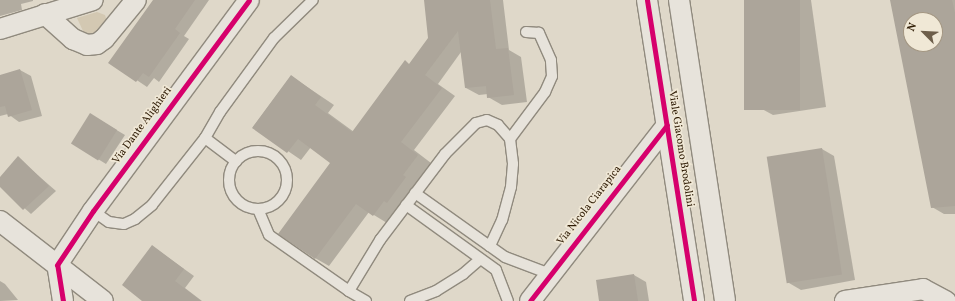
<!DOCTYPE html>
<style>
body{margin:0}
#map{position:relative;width:955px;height:301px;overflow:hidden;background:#dfd8c9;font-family:Vollkorn,serif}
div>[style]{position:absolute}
.green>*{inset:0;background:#d3c8b2}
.shadow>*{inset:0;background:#0003}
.building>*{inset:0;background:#aca59a;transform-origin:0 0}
.roads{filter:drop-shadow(1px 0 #908a7e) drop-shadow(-1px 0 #908a7e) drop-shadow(0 1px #908a7e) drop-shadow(0 -1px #908a7e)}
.lane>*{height:10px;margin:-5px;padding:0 5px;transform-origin:5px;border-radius:5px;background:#e7e3db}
.lane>.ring{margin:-5px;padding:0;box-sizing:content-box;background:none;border:10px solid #e7e3db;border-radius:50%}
.street>*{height:20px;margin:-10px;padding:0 10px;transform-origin:10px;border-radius:10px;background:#e7e3db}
.cycleway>*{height:5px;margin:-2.5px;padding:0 2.5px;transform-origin:2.5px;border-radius:2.5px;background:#d6006c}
span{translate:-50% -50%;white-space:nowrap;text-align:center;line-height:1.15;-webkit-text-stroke:3.5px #f0e8d6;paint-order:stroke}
.street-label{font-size:11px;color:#2f1c05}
.north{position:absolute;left:903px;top:12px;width:40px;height:40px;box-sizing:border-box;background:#f0e8d6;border:1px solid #a39682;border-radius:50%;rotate:294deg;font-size:11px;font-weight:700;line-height:16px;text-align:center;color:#2f1c05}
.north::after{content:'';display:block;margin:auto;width:14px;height:18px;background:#6d5e4a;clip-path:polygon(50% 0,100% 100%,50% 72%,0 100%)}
</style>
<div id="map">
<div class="green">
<div style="clip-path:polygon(97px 12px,105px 15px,108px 25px,102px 33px,88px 36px,83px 31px,77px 18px)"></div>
</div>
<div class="shadow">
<div style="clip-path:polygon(0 0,33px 0,33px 1px,21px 4px,22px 10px,0 16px)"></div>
<div style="clip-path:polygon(154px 0,209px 0,184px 36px,189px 39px,159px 82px,154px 78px,147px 87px,110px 62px)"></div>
<div style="clip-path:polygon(425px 0,503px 0,509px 50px,521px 57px,527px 102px,502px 105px,488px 97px,488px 94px,479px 95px,466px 88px,461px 52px,438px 84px,455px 96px,414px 150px,431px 163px,416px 183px,419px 185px,401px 210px,398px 208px,387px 223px,369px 212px,329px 266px,315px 258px,332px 163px,311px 147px,301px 160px,253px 127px,291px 76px,334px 105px,328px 113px,354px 132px,405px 62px,410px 65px,429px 38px)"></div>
<div style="clip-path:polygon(745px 0,811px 0,826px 107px,773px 115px,760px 108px)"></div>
<div style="clip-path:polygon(evenodd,891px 0,955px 0,955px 214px,944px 214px,932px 207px,891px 0,911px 20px,935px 20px,935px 44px,911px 44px,911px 20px)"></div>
<div style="clip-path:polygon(20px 70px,31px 76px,42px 116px,19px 122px,8px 114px,0 116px,0 76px)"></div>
<div style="clip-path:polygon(98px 119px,125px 135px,106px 164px,72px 143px)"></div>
<div style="clip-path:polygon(822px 149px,834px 156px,855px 280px,801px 290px,789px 283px)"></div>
<div style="clip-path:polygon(18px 158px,56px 191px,31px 214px,0 186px,0 178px)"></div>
<div style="clip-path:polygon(152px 246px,194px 276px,185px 288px,202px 301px,144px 301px)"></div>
<div style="clip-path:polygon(634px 275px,646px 282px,649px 301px,600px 301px)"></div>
<div style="clip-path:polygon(0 281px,5px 284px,18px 300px,0 301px)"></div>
</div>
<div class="building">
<div style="clip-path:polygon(153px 0,195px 0,175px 29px,180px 33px,149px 77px,143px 73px,136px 82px,108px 63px)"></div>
<div style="clip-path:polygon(424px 0,490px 0,496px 49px,508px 48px,514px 95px,487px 98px,486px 86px,465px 88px,458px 31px,425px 75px,442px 88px,401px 142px,418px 155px,403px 175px,406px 177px,387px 203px,384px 201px,373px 216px,356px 204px,315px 259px,278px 234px,330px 163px,298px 139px,287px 153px,252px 128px,291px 75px,321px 97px,315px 105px,352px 132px,405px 60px,409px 64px,428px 38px)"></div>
<div style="left:744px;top:0;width:56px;height:110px"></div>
<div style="clip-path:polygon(evenodd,890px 0,952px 0,955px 13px,955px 206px,931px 208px,890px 0,911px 20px,935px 20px,935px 44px,911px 44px,911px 20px)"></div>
<div style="clip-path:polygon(20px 69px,32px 110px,8px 117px,5px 106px,0 107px,0 75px)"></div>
<div style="left:90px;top:113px;width:32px;height:36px;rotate:32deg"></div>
<div style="left:822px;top:148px;width:128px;height:56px;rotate:81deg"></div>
<div style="clip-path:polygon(18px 156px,49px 186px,23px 210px,0 187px,0 177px)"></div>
<div style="clip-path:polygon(152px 245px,184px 269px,175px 281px,201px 301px,142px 301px,122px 285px)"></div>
<div style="clip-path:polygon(634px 274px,638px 301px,599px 301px,596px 280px)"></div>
</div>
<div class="roads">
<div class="lane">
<div style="left:205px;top:138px;width:39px;rotate:37deg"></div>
<div style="left:510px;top:139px;width:59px;rotate:-53.3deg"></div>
<div style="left:545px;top:92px;width:17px;rotate:-66deg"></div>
<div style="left:552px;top:76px;width:16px;rotate:-94deg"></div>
<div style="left:551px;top:60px;width:30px;rotate:-114deg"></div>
<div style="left:539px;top:33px;width:13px;rotate:-176deg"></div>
<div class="ring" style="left:229px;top:151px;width:48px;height:48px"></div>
<div style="left:415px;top:193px;width:110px;rotate:35.4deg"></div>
<div style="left:505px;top:257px;width:48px;rotate:20.7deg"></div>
<div style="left:406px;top:205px;width:111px;rotate:35.8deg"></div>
<div style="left:496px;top:270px;width:33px;rotate:69deg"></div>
<div style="left:258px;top:209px;width:28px;rotate:67deg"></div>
<div style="left:269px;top:235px;width:98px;rotate:35deg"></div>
<div style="left:93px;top:211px;width:19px;rotate:35deg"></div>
<div style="left:109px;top:222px;width:15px;rotate:8deg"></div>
<div style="left:124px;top:224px;width:12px;rotate:-24deg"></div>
<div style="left:135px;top:219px;width:22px;rotate:-39deg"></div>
<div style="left:152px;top:205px;width:85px;rotate:-51.7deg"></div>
<div style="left:205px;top:138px;width:30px;rotate:-60deg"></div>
<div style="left:220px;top:112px;width:92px;rotate:-53.9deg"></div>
<div style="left:274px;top:38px;width:54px;rotate:-44.3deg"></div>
<div style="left:366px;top:301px;width:20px;rotate:-150deg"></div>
<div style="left:349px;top:291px;width:60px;rotate:-58.7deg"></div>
<div style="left:380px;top:240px;width:108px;rotate:-52.9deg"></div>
<div style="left:445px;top:154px;width:44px;rotate:-45deg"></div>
<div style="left:476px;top:123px;width:11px;rotate:-15deg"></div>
<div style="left:487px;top:120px;width:12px;rotate:24deg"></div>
<div style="left:498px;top:125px;width:18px;rotate:49deg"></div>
<div style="left:510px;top:139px;width:25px;rotate:83deg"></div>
<div style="left:513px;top:164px;width:23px;rotate:95deg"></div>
<div style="left:511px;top:187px;width:34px;rotate:105deg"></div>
<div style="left:502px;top:220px;width:29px;rotate:115deg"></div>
<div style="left:410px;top:301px;width:28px;rotate:-21deg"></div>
<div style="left:436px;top:291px;width:32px;rotate:-32deg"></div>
<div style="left:463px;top:274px;width:23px;rotate:-41deg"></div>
</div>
<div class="street">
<div style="left:647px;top:0;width:305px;rotate:81.1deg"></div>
<div style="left:679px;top:0;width:304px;rotate:81.3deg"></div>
<div style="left:45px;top:14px;width:38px;rotate:42deg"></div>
<div style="left:73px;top:39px;width:15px;rotate:23deg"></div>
<div style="left:87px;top:45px;width:10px;rotate:-6deg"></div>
<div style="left:97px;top:44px;width:9px;rotate:-36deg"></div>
<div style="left:104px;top:39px;width:50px;rotate:-50.6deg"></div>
<div style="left:0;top:29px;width:97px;rotate:-17.3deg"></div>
<div style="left:0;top:221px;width:130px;rotate:37.8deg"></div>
<div style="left:63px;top:301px;width:36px;rotate:-99deg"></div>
<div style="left:57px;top:265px;width:65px;rotate:-56.3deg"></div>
<div style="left:93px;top:211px;width:262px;rotate:-53.5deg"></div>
<div style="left:530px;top:301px;width:223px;rotate:-52.1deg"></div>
<div style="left:845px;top:301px;width:79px;rotate:-8.7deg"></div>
<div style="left:923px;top:289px;width:26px;rotate:28deg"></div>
</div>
</div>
<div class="cycleway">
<div style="left:647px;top:0;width:305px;rotate:81.1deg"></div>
<div style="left:63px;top:301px;width:36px;rotate:-99deg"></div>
<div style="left:57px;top:265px;width:65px;rotate:-56.3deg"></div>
<div style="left:93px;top:211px;width:262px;rotate:-53.5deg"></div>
<div style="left:530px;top:301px;width:223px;rotate:-52.1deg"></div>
</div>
<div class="street-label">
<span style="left:143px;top:126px;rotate:-54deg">Via Dante Alighieri</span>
<span style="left:680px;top:149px;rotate:81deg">Viale Giacomo Brodolini</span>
<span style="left:590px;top:206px;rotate:-52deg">Via Nicola Ciarapica</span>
</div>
<div class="north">N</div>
</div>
